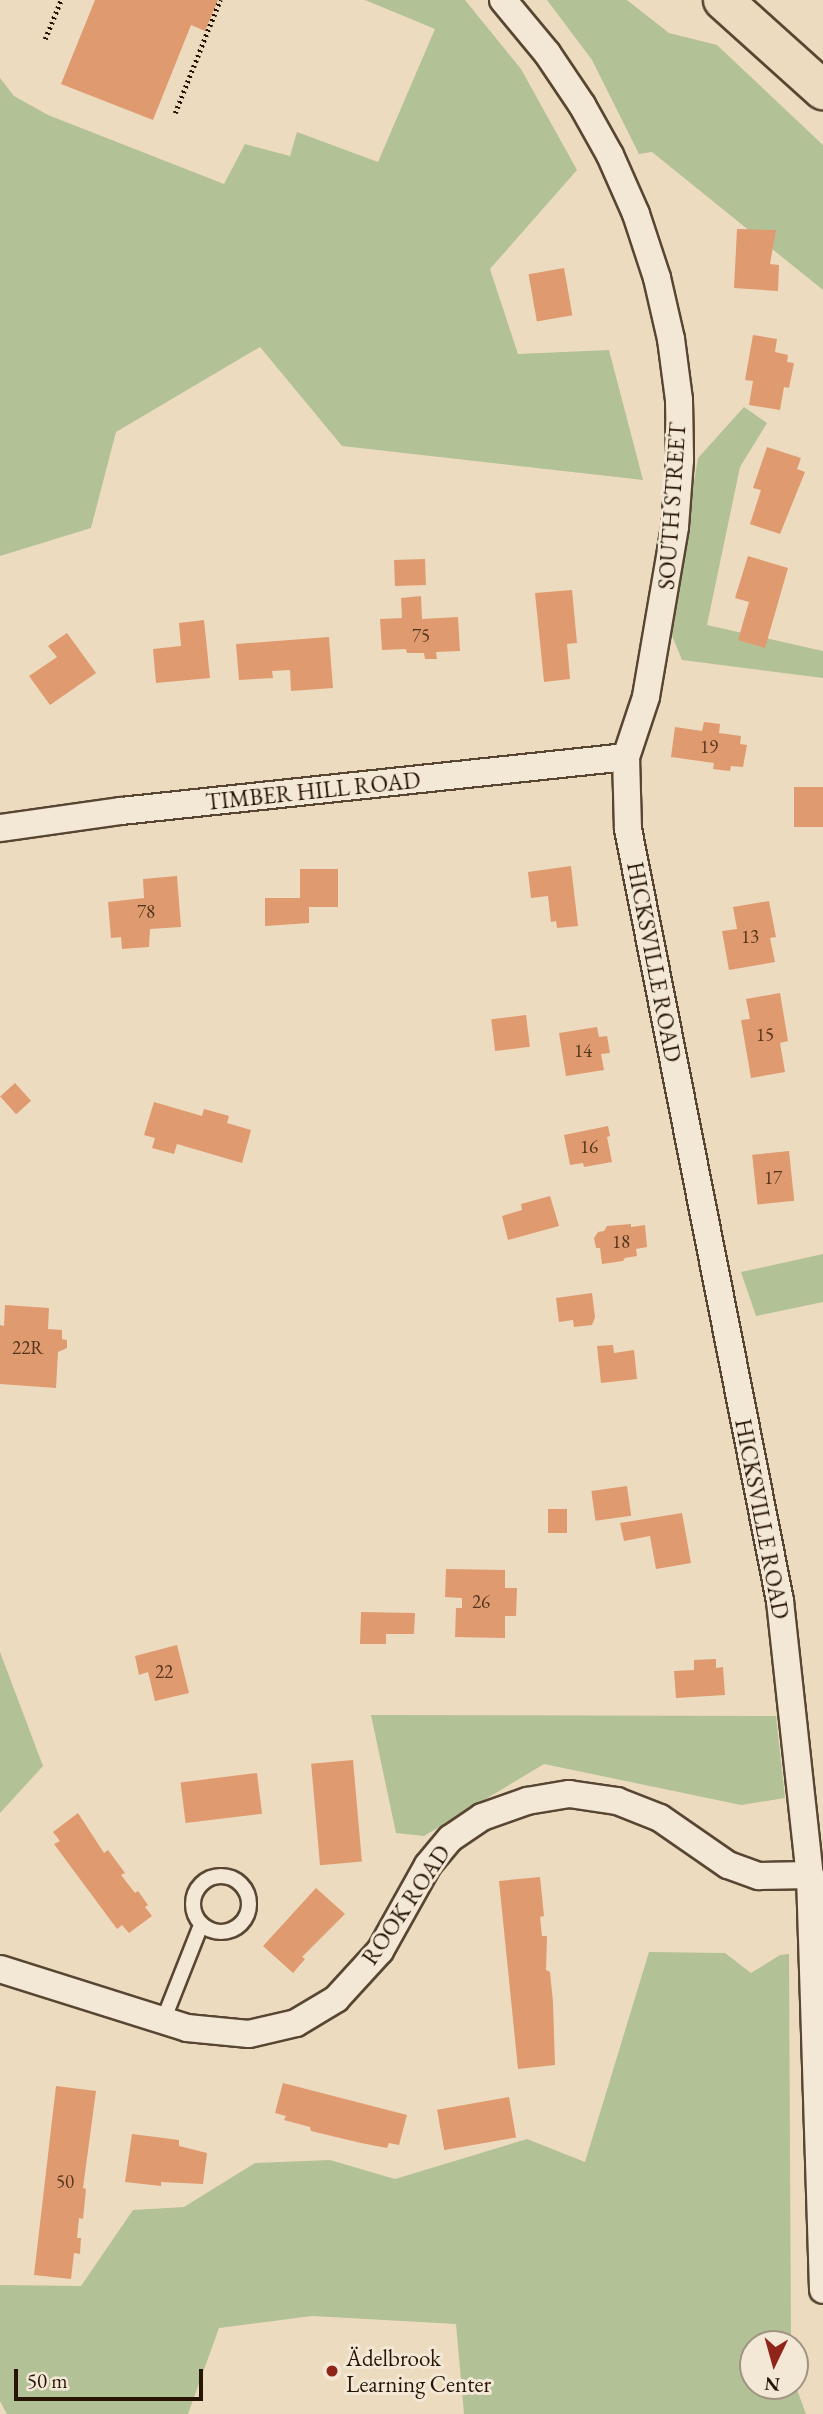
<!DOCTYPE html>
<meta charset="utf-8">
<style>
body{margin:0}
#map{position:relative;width:823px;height:2414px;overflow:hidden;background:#eddbc0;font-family:"EB Garamond",serif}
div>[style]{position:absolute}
.green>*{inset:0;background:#b3c197}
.building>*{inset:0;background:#df9a6f;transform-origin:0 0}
.path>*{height:4.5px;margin-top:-2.25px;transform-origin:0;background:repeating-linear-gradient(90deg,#271402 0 2px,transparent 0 5.5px)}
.roads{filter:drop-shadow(2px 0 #584632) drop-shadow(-2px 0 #584632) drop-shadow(0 2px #584632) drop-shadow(0 -2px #584632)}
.service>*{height:14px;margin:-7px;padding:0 7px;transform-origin:7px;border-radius:7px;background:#f3e8d6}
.service>.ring{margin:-7px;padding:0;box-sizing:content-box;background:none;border:14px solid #f3e8d6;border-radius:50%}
.minor>*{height:26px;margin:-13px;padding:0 13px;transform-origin:13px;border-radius:13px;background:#f3e8d6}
.motorway>*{height:38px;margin:-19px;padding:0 19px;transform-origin:19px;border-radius:19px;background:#eddbc0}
.dots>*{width:19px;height:19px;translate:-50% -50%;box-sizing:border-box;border:4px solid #f3e8d6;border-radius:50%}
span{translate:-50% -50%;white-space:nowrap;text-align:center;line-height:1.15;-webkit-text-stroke:6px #f3e8d6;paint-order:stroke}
.number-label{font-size:19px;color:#55361d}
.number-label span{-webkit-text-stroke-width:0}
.street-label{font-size:23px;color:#271402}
.poi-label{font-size:23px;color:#271402}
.left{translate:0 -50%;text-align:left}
.north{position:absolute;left:739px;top:2330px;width:70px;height:70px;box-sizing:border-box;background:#f3e8d6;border:2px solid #a19381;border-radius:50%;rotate:185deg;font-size:19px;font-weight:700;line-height:28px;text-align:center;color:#271402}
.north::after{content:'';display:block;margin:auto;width:24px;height:32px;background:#8f2418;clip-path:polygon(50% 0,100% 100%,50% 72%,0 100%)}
.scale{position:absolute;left:14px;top:2369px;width:189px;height:32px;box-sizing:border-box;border:4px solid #271402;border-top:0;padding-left:9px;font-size:21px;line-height:24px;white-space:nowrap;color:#271402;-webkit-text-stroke:5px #f3e8d6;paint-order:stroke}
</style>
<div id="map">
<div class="green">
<div style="clip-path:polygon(365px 0,465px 0,521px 69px,577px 170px,490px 269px,518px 354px,609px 350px,643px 480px,342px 446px,260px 347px,116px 432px,91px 528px,0 556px,0 78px,14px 96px,48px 115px,224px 184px,245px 144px,290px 156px,297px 132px,378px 162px,435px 29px)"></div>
<div style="clip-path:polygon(547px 0,627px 0,669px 33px,717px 45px,823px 145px,823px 290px,652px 152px,639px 154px,592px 60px)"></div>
<div style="clip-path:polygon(744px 407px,767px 423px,740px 467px,707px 625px,823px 651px,823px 678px,682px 660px,669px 628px,698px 458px)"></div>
<div style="clip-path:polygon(823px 1254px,823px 1302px,756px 1316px,741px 1272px)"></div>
<div style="clip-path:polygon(0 1652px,43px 1766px,0 1813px)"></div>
<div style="clip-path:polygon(371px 1715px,776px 1716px,785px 1798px,741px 1805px,544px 1764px,424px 1836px,396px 1833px)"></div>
<div style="clip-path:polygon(649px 1952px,725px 1953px,751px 1973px,780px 1955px,789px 1954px,791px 2344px,753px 2344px,753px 2386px,795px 2384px,806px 2414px,464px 2414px,456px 2324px,312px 2316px,219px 2328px,188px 2414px,7px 2414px,0 2401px,0 2285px,81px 2286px,133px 2210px,184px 2207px,255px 2163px,330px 2160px,395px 2179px,527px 2139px,585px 2162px)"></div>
</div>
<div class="building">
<div style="clip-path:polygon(95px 0,218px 0,205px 31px,191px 25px,153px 120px,61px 84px)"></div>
<div style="clip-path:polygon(737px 229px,776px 230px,770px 264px,779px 265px,778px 291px,734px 288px)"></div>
<div style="left:564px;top:268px;width:48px;height:36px;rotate:80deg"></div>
<div style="clip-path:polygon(753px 335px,777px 339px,775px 352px,788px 355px,787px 362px,794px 363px,789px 388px,784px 387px,780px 410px,749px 405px,753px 381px,745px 380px)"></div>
<div style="clip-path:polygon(767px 447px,801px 458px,797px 469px,805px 472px,780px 534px,750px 524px,761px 490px,753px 488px)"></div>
<div style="clip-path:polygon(748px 556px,788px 568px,765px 648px,738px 640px,749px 602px,735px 598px)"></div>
<div style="left:425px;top:559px;width:26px;height:31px;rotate:88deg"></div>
<div style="clip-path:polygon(572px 590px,577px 643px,567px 644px,570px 679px,544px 682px,535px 593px)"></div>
<div style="clip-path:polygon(421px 596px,422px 619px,458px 617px,460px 651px,436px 652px,437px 659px,425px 659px,424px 653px,407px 653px,406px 649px,382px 650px,380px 619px,402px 618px,401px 598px)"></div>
<div style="clip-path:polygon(204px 620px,210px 678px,156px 683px,153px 649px,181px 646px,179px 623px)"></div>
<div style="clip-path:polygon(67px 633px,96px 673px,50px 705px,29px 676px,57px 657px,48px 646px)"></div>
<div style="clip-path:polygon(329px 637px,333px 688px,291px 691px,290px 670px,272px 671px,273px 678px,239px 680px,236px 644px)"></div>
<div style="clip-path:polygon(704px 722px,720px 724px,719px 733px,741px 736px,740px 744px,747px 745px,743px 767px,731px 766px,730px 771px,713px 769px,714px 763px,671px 757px,675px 727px,702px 731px)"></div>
<div style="left:823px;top:787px;width:40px;height:29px;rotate:90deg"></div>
<div style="clip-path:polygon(571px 866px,578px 926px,557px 928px,556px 921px,551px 922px,548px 896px,531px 898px,528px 872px)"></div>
<div style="clip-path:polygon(300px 869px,338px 869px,338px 907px,309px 907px,309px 923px,265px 926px,265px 898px,300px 898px)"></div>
<div style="clip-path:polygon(177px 876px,181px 927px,150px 929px,149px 947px,122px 949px,121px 937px,111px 938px,108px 902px,144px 898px,143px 879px)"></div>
<div style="clip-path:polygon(769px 901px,776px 937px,770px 938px,775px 962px,729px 970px,722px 931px,737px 929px,733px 907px)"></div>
<div style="clip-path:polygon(780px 993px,788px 1041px,780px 1043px,785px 1072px,751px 1078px,741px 1020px,750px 1019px,746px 999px)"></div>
<div style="left:526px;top:1015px;width:32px;height:35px;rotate:83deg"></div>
<div style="clip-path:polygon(597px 1027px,599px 1037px,607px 1036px,610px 1053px,601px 1054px,604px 1070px,566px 1076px,559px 1033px)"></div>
<div style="left:15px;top:1083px;width:24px;height:20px;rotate:48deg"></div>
<div style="clip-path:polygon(154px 1102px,202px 1116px,204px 1109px,229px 1116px,227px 1123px,251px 1130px,242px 1163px,177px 1144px,174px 1154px,152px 1148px,155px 1138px,144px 1135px)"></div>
<div style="clip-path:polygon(608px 1126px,610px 1136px,607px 1137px,612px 1162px,584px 1167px,583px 1163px,570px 1165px,564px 1135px)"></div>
<div style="left:789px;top:1151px;width:50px;height:37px;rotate:84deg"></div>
<div style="clip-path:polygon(550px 1196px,559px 1226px,508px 1240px,502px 1216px,522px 1210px,521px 1204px)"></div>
<div style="clip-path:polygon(631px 1224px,631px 1227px,645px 1225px,647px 1247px,636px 1249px,637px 1256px,625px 1258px,623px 1261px,602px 1264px,600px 1248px,596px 1248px,594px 1238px,598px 1232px,604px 1231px,607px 1226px)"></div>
<div style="clip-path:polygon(592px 1293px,595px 1317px,592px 1325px,574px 1327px,573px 1320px,559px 1322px,556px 1298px)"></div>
<div style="clip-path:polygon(5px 1305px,49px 1308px,48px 1329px,62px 1330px,62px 1339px,67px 1340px,67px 1348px,58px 1352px,56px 1388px,0 1384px,0 1325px,4px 1326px)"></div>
<div style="clip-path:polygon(613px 1345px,614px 1353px,634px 1350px,637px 1379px,601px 1383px,597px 1346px)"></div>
<div style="left:627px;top:1486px;width:30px;height:36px;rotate:82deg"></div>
<div style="left:548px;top:1509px;width:19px;height:24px"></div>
<div style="clip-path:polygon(682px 1513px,691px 1563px,656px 1569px,650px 1536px,624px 1541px,620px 1523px)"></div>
<div style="clip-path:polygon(446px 1569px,505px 1570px,505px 1588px,517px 1588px,516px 1616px,505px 1616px,505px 1638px,455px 1637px,456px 1608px,462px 1608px,462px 1598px,445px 1597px)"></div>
<div style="clip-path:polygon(361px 1612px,415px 1613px,414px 1634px,386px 1634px,386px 1644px,360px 1644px)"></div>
<div style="clip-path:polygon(177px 1645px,189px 1693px,155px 1701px,148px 1672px,139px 1675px,135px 1656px)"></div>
<div style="clip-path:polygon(716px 1659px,716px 1668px,723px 1667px,725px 1695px,676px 1698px,674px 1671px,694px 1670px,694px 1660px)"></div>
<div style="left:353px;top:1760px;width:102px;height:42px;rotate:85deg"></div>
<div style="left:257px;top:1773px;width:41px;height:77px;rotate:83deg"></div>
<div style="clip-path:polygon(78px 1813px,104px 1853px,108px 1850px,125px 1873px,121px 1875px,135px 1893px,138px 1891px,148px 1905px,145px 1907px,152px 1916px,129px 1933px,122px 1925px,117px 1929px,54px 1844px,60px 1841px,53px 1832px)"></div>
<div style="clip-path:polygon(540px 1877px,544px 1916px,540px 1917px,542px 1936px,547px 1936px,546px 1970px,550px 1972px,553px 2002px,555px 2065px,518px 2069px,499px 1881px)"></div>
<div style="clip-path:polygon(316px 1888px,345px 1914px,302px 1957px,305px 1959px,293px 1973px,263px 1946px)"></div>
<div style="clip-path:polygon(283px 2083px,407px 2115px,399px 2145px,389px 2143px,387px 2148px,361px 2143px,311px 2131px,310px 2127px,284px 2120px,286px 2116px,275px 2113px)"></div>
<div style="clip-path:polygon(56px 2086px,96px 2091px,83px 2188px,86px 2189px,83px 2219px,79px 2218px,77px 2238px,81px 2238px,80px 2254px,74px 2253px,71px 2279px,34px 2275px)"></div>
<div style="left:509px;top:2097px;width:41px;height:73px;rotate:80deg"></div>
<div style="clip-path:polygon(132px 2134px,179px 2140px,179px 2146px,207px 2153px,203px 2184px,161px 2182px,161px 2186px,125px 2182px)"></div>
</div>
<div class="path">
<div style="left:45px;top:39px;width:42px;rotate:-67.7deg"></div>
<div style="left:175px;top:113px;width:122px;rotate:-68.3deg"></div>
</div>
<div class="roads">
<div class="service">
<div class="ring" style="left:193px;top:1876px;width:42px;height:42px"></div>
<div style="left:163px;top:2021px;width:103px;rotate:-68.4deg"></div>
</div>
<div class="minor">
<div style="left:503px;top:0;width:69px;rotate:50.3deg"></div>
<div style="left:547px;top:53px;width:63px;rotate:56.1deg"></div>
<div style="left:582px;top:105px;width:57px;rotate:60.8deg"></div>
<div style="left:610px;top:155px;width:64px;rotate:66.2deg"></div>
<div style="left:636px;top:214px;width:67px;rotate:71.8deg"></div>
<div style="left:657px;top:278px;width:63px;rotate:77.1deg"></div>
<div style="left:671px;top:339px;width:62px;rotate:82.5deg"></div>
<div style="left:679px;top:400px;width:60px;rotate:89deg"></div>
<div style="left:680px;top:460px;width:67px;rotate:94.3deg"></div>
<div style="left:675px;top:527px;width:172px;rotate:99.7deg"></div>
<div style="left:646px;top:697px;width:63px;rotate:108.4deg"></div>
<div style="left:626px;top:757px;width:72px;rotate:88.4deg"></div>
<div style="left:628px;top:829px;width:787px;rotate:78.86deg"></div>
<div style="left:780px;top:1601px;width:276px;rotate:83.8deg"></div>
<div style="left:810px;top:1875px;width:415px;rotate:88.2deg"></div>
<div style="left:0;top:828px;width:122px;rotate:-8deg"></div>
<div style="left:121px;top:811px;width:508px;rotate:-6.1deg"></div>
<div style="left:0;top:1969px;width:196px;rotate:17.5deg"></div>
<div style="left:187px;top:2028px;width:62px;rotate:5.5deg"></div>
<div style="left:249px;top:2034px;width:48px;rotate:-13.2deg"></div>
<div style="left:296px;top:2023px;width:47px;rotate:-31deg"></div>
<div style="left:336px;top:1999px;width:65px;rotate:-47.5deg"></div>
<div style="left:380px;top:1951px;width:98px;rotate:-60.8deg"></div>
<div style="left:428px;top:1865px;width:35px;rotate:-50deg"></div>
<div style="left:451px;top:1838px;width:37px;rotate:-34deg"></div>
<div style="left:482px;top:1817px;width:48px;rotate:-19.6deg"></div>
<div style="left:527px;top:1801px;width:43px;rotate:-9.5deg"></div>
<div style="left:569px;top:1794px;width:49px;rotate:8.3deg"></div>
<div style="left:617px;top:1801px;width:46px;rotate:21.6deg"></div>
<div style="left:660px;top:1818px;width:83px;rotate:34.7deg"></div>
<div style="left:728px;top:1865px;width:33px;rotate:20deg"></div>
<div style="left:759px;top:1876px;width:51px;rotate:-1.1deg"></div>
</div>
<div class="motorway">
<div style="left:723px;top:0;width:135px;rotate:42deg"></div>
</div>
</div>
<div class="dots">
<div style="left:332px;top:2371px;background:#8f2418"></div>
</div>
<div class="number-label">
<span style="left:421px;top:636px">75</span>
<span style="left:709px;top:747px">19</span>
<span style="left:146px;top:912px">78</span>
<span style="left:750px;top:937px">13</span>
<span style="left:765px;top:1035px">15</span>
<span style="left:583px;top:1051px">14</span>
<span style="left:589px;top:1147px">16</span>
<span style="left:773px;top:1178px">17</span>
<span style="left:621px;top:1242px">18</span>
<span style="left:28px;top:1348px">22R</span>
<span style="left:481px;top:1602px">26</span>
<span style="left:164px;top:1672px">22</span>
<span style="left:65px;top:2182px">50</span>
</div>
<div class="street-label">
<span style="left:672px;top:506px;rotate:-86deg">SOUTH STREET</span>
<span style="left:313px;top:791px;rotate:-6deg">TIMBER HILL ROAD</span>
<span style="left:654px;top:962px;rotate:79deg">HICKSVILLE ROAD</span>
<span style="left:762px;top:1519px;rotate:79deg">HICKSVILLE ROAD</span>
<span style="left:406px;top:1905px;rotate:-56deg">ROOK ROAD</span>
</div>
<div class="poi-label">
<span class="left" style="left:346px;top:2371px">Ädelbrook<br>Learning Center</span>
</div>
<div class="north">N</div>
<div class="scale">50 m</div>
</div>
